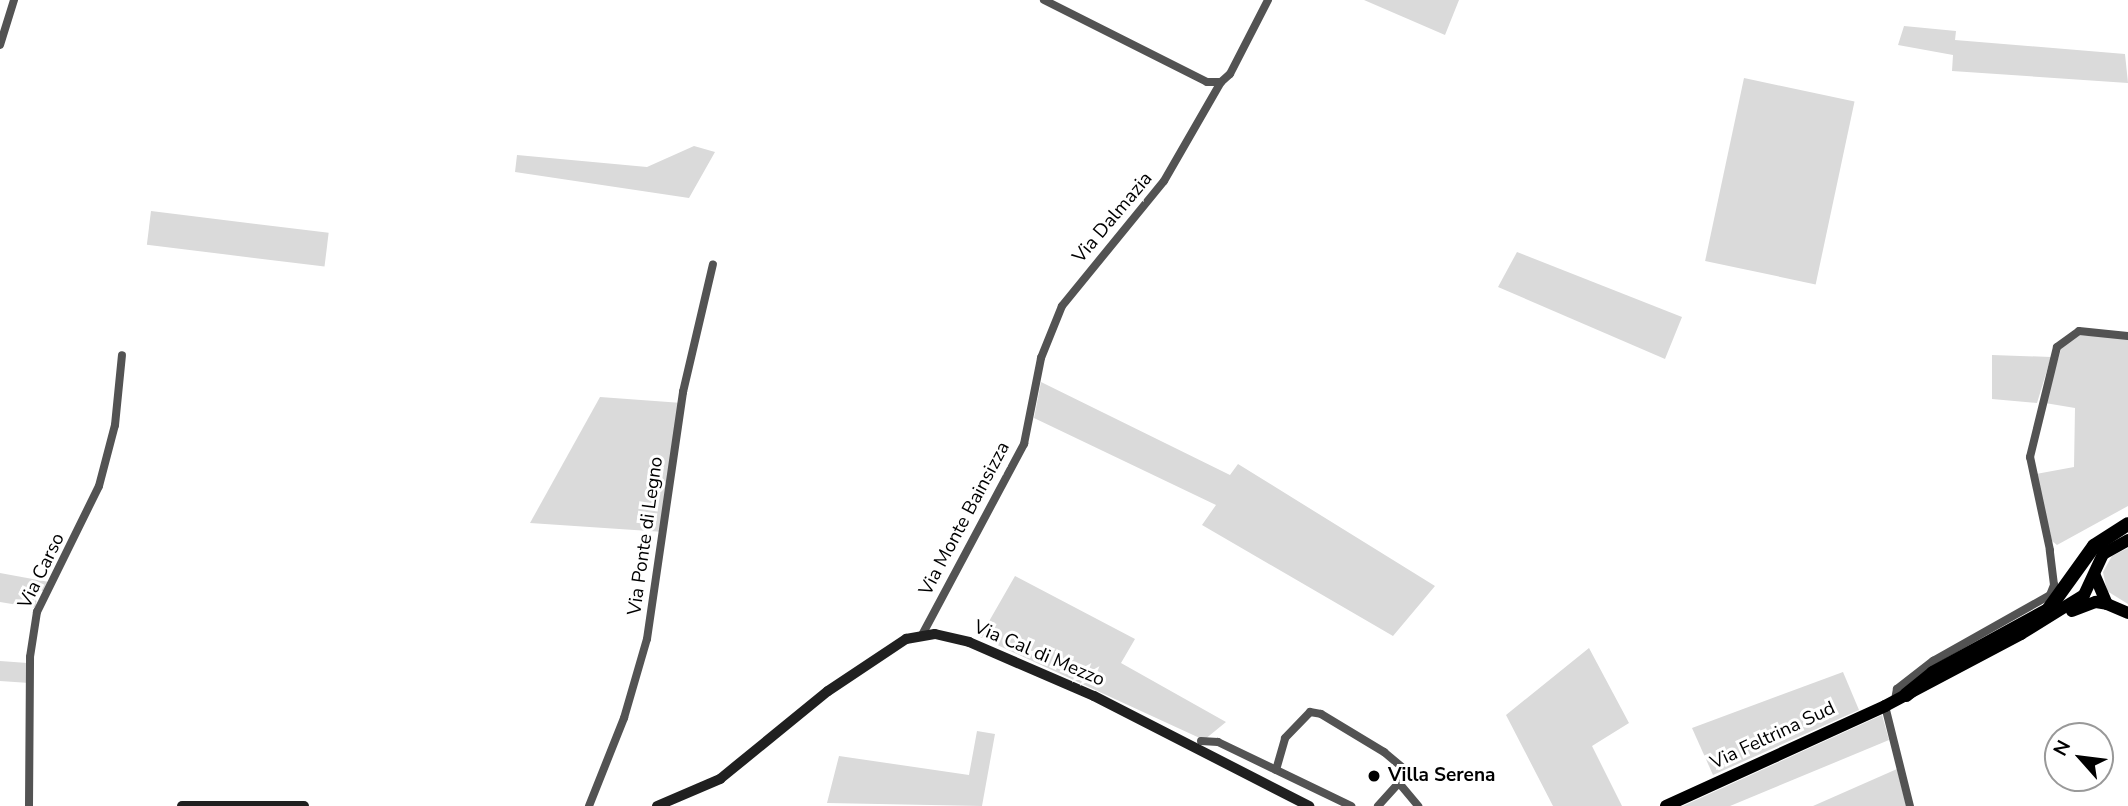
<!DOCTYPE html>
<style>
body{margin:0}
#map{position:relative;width:2128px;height:806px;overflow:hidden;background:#fff;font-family:"Nunito Sans",sans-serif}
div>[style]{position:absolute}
.green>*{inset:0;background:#dadada;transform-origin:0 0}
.street>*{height:8px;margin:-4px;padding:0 4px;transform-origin:4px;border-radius:4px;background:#535353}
.secondary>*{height:10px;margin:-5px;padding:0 5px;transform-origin:5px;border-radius:5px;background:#202020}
.primary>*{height:12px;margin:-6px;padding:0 6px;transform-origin:6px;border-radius:6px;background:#000}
.highway>*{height:14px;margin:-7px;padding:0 7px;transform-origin:7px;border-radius:7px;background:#000}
.dots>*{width:19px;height:19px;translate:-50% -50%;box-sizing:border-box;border:4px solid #fff;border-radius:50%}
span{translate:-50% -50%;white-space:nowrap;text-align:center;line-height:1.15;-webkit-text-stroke:6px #fff;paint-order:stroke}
.street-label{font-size:19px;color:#000}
.poi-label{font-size:19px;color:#000;font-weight:700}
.left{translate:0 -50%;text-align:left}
.north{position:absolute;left:2044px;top:722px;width:70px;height:70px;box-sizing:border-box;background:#fff;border:2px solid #999;border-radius:50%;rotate:298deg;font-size:19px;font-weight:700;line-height:28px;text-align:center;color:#000}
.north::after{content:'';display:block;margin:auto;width:24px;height:32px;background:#000;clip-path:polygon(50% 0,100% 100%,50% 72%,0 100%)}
</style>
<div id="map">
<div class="green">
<div style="clip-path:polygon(1364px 0,1459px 0,1445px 35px)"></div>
<div style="clip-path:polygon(1904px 26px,1956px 31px,1955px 40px,2125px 54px,2128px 83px,1952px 71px,1953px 55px,1898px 45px)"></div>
<div style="left:1744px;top:78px;width:113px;height:187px;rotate:12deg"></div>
<div style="clip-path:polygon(694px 146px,715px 152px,689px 198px,515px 172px,517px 155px,647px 167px)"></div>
<div style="left:151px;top:211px;width:179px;height:34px;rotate:7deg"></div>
<div style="clip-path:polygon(1517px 252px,1682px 317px,1665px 359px,1498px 287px)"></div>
<div style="clip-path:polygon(2077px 335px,2128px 338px,2128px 506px,2057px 545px,2052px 541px,2036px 474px,2074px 467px,2075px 408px,2045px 403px,2062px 346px)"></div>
<div style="clip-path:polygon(1992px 355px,2051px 357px,2037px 403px,1992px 399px)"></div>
<div style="clip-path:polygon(1041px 382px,1230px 475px,1238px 464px,1435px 586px,1393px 636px,1202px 525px,1216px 505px,1034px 418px)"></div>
<div style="clip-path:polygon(600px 397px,682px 403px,664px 532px,530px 523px)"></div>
<div style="clip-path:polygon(2128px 548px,2128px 604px,2107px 591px,2103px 572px,2112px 556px)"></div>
<div style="clip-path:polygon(0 573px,49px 582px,45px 591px,37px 591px,36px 608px,0 602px)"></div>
<div style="clip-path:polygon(1015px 576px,1135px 639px,1121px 663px,1226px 722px,1204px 740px,980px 637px)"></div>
<div style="clip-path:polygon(1589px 648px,1629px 723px,1592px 746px,1622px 806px,1553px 806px,1506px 715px)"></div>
<div style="left:0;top:661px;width:31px;height:20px;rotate:4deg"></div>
<div style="clip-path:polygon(1843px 672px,1859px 710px,1713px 775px,1692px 728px)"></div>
<div style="clip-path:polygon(1882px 715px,1889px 740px,1730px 806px,1683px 806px)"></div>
<div style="clip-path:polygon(977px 731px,995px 734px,982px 806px,827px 803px,839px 756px,969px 775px)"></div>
<div style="clip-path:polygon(1897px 769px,1906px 806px,1813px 806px)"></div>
</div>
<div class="street">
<div style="left:1044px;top:0;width:182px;rotate:26.7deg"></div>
<div style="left:1207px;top:82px;width:14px"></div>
<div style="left:1221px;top:82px;width:12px;rotate:-42deg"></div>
<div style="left:1230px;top:74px;width:83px;rotate:-62.8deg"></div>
<div style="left:0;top:45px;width:47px;rotate:-72.7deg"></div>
<div style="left:922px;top:635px;width:217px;rotate:-61.9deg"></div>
<div style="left:1024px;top:444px;width:88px;rotate:-78.8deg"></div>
<div style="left:1041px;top:358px;width:56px;rotate:-68deg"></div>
<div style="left:1062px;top:306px;width:161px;rotate:-50.8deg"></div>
<div style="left:1164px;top:181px;width:114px;rotate:-60.1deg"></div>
<div style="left:1895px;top:700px;width:11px;rotate:-80deg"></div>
<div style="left:1897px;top:689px;width:46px;rotate:-37.9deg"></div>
<div style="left:1933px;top:661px;width:134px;rotate:-29.4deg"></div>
<div style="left:2050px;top:595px;width:11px;rotate:-68deg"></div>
<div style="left:2054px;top:585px;width:35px;rotate:-97deg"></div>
<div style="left:2050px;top:550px;width:95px;rotate:-102.1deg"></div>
<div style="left:2030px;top:457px;width:113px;rotate:-76.2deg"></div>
<div style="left:2057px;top:347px;width:27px;rotate:-36deg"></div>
<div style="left:2079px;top:331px;width:49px;rotate:5.8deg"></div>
<div style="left:1885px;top:706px;width:103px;rotate:76deg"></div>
<div style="left:1201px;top:741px;width:17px;rotate:3deg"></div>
<div style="left:1218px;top:742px;width:148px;rotate:25.7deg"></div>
<div style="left:1276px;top:770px;width:33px;rotate:-74deg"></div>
<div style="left:1285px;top:738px;width:36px;rotate:-46deg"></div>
<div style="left:1310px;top:712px;width:11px;rotate:10deg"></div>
<div style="left:1321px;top:714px;width:74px;rotate:31.1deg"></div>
<div style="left:1384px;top:752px;width:33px;rotate:40deg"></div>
<div style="left:1409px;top:773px;width:14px;rotate:135deg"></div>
<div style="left:29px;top:806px;width:149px;rotate:-89.6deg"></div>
<div style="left:30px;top:657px;width:46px;rotate:-81.2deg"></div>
<div style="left:37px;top:612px;width:140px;rotate:-63.8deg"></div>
<div style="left:99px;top:486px;width:63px;rotate:-75.3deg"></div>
<div style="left:115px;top:425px;width:70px;rotate:-84.3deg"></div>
<div style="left:589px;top:806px;width:95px;rotate:-68.3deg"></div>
<div style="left:624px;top:718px;width:82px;rotate:-73.8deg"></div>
<div style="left:647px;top:639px;width:250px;rotate:-81.7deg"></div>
<div style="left:683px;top:392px;width:131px;rotate:-76.8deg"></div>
<div style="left:1378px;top:806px;width:31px;rotate:-48deg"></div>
<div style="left:1399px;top:783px;width:30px;rotate:50deg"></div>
</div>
<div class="secondary">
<div style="left:182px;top:806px;width:122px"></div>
<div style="left:657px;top:806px;width:69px;rotate:-23.2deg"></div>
<div style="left:720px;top:779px;width:139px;rotate:-39.2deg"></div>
<div style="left:828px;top:691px;width:94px;rotate:-33.7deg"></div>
<div style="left:906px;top:639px;width:29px;rotate:-10deg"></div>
<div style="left:935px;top:634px;width:35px;rotate:13deg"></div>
<div style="left:969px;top:642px;width:136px;rotate:23.4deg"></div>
<div style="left:1094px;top:696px;width:242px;rotate:27.1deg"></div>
</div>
<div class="primary">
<div style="left:2095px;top:576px;width:30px;rotate:67deg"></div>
<div style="left:2107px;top:604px;width:23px;rotate:23deg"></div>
<div style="left:2072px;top:611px;width:26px;rotate:-21deg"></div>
<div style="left:2096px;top:602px;width:11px;rotate:10deg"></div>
<div style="left:1666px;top:806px;width:241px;rotate:-24.5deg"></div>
<div style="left:1885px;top:706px;width:154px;rotate:-27.9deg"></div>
<div style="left:2021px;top:634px;width:74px;rotate:-31.8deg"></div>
<div style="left:2084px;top:595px;width:45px;rotate:-65.1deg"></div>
<div style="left:2103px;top:554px;width:29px;rotate:-29deg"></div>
</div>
<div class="highway">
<div style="left:1906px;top:695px;width:35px;rotate:-39deg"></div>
<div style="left:1933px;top:673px;width:131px;rotate:-28.7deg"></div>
<div style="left:2048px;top:610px;width:79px;rotate:-54.3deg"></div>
<div style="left:2094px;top:546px;width:40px;rotate:-32.9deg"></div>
</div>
<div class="dots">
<div style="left:1374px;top:776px;background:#000"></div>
</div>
<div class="street-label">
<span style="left:1113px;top:218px;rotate:-50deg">Via Dalmazia</span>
<span style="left:965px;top:519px;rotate:-62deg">Via Monte Bainsizza</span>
<span style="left:646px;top:536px;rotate:-82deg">Via Ponte di Legno</span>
<span style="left:42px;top:571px;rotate:-64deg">Via Carso</span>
<span style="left:1039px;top:654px;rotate:23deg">Via Cal di Mezzo</span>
<span style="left:1773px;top:736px;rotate:-25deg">Via Feltrina Sud</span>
</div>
<div class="poi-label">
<span class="left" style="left:1388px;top:776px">Villa Serena</span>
</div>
<div class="north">N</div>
</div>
